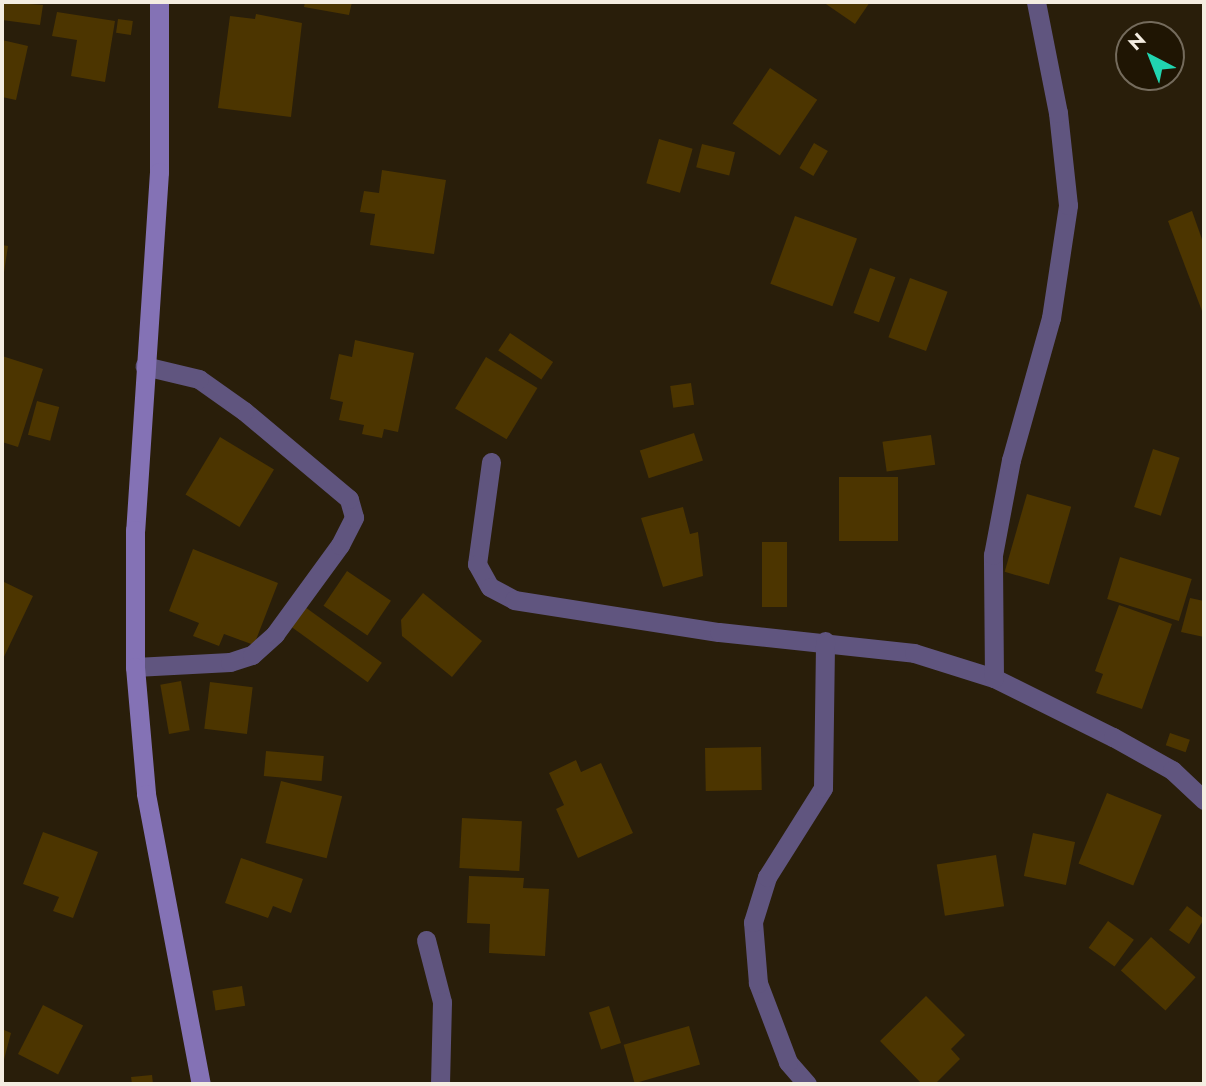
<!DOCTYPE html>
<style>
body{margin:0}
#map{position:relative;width:1206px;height:1086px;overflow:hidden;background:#291e0a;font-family:Jost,sans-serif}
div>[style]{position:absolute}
.building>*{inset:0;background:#4c3500;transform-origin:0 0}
.minor>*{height:19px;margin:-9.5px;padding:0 9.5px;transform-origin:9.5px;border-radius:9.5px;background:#60557f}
.secondary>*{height:19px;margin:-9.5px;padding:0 9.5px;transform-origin:9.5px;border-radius:9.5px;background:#8472b5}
span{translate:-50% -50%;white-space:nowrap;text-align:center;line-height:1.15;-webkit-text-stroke:5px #1f1503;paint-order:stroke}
.frame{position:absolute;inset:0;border:4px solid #f4ede1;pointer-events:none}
.north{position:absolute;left:1115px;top:21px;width:70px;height:70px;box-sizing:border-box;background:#1f1503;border:2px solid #746b5c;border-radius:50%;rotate:318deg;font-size:19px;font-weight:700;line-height:28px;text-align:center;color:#f4ede1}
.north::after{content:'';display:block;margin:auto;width:24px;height:32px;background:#21d5b0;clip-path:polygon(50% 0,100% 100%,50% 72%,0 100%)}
</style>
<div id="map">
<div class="building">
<div style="clip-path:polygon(2px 2px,43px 5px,40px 25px,2px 20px)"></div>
<div style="clip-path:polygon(305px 2px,352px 2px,349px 15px,304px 7px)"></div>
<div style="clip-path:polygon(823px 2px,870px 2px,855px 24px)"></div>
<div style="clip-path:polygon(57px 12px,115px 21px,105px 82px,71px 76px,77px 40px,52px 36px)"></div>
<div style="clip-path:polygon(256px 14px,302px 23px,291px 117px,218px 108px,230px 16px,255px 19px)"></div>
<div style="left:118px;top:19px;width:15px;height:14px;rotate:8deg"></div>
<div style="clip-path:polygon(2px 40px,28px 46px,16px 100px,2px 97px)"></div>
<div style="left:770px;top:68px;width:57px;height:67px;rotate:34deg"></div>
<div style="left:659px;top:139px;width:35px;height:46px;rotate:16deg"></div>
<div style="left:814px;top:143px;width:16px;height:29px;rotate:30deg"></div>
<div style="left:702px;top:144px;width:34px;height:24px;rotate:14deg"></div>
<div style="clip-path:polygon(382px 170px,446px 180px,434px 254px,370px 245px,375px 214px,360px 212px,364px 191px,379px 193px)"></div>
<div style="clip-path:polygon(1192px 211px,1204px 245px,1202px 311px,1168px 221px)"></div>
<div style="left:795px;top:216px;width:66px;height:72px;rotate:20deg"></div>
<div style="clip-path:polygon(2px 245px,8px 246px,3px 279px,2px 279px)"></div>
<div style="left:870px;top:268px;width:27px;height:48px;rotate:20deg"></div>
<div style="left:910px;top:278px;width:40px;height:63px;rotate:20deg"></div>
<div style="left:510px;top:333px;width:52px;height:21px;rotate:34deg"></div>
<div style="clip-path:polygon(355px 340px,414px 353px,398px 432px,384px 429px,382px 438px,362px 434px,364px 425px,339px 420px,343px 402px,330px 399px,339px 354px,352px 357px)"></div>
<div style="clip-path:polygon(2px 356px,43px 369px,18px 447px,2px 442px)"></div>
<div style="left:486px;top:357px;width:60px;height:60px;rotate:31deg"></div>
<div style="left:691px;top:383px;width:22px;height:21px;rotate:82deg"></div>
<div style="left:37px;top:401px;width:23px;height:35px;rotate:15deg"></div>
<div style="left:694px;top:433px;width:29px;height:57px;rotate:72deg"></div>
<div style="left:931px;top:435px;width:30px;height:49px;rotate:82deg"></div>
<div style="left:220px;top:437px;width:63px;height:67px;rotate:31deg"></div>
<div style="left:1153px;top:449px;width:28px;height:61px;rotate:18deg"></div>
<div style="left:839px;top:477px;width:59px;height:64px"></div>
<div style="left:1027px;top:494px;width:46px;height:81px;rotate:16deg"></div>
<div style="clip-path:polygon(683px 507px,690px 534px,698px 532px,703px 576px,663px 587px,641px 518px)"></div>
<div style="left:762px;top:542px;width:25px;height:65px"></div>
<div style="clip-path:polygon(193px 549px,278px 583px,254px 645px,224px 634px,219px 646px,193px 636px,199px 623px,169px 611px)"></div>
<div style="left:1120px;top:557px;width:75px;height:44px;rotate:17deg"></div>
<div style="left:347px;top:571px;width:53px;height:42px;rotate:34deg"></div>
<div style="clip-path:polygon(2px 581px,33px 596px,2px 661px)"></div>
<div style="clip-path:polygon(423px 593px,482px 641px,452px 677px,402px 636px,401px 620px)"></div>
<div style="clip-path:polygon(1190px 598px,1204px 601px,1204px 637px,1181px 632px)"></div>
<div style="clip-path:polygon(1119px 605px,1172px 624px,1142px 709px,1096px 693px,1103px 674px,1095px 671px)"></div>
<div style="left:305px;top:607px;width:95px;height:24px;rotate:36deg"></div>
<div style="left:181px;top:681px;width:50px;height:21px;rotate:80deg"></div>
<div style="left:210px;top:682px;width:43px;height:47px;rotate:7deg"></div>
<div style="left:1170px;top:733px;width:21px;height:13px;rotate:19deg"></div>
<div style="left:761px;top:747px;width:43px;height:56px;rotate:89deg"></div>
<div style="left:266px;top:751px;width:58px;height:25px;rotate:5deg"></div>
<div style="clip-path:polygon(576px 760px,581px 772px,601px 763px,633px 833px,578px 858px,556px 809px,564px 805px,549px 773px)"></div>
<div style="left:281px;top:781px;width:63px;height:64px;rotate:14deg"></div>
<div style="left:1107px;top:793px;width:59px;height:76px;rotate:22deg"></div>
<div style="left:462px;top:818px;width:60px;height:50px;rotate:3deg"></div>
<div style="clip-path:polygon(43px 832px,98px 852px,73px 918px,53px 911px,59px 897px,23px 884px)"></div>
<div style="left:1033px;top:833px;width:43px;height:44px;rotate:12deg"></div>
<div style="left:996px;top:855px;width:52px;height:60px;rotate:81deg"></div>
<div style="clip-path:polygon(241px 858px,303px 879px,291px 913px,273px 906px,268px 918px,225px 903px)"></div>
<div style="clip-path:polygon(469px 876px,524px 878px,523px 888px,549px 889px,545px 956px,489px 953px,490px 924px,467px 923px)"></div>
<div style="clip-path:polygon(1187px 906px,1204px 919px,1189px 944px,1169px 930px)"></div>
<div style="left:1108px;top:921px;width:32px;height:33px;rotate:36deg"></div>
<div style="left:1151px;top:937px;width:60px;height:45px;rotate:42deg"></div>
<div style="left:242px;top:986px;width:20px;height:30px;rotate:81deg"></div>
<div style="clip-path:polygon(926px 996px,965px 1035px,951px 1049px,960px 1059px,935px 1084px,922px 1084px,880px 1041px)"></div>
<div style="left:43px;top:1005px;width:45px;height:55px;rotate:27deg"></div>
<div style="left:609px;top:1006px;width:39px;height:21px;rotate:72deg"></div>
<div style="left:689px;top:1026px;width:40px;height:68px;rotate:74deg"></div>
<div style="clip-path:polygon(2px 1029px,11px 1033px,2px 1067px)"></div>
<div style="clip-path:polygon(152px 1075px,153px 1084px,132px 1084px,131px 1077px)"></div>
</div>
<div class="minor">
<div style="left:491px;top:462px;width:103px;rotate:97.8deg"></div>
<div style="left:477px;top:564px;width:26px;rotate:61deg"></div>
<div style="left:490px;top:587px;width:27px;rotate:28deg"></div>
<div style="left:514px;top:600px;width:207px;rotate:8.9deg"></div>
<div style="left:719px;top:632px;width:196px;rotate:6.1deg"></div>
<div style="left:914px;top:653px;width:84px;rotate:17.4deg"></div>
<div style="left:994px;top:678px;width:133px;rotate:26.4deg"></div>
<div style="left:1113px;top:737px;width:68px;rotate:29.2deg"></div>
<div style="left:1172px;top:770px;width:44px;rotate:43.2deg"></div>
<div style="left:135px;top:667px;width:95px;rotate:-3deg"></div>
<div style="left:230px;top:662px;width:23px;rotate:-18deg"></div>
<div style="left:252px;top:655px;width:31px;rotate:-42deg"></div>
<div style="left:275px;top:634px;width:110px;rotate:-53.9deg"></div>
<div style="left:340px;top:545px;width:31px;rotate:-63deg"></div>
<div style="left:354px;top:517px;width:19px;rotate:-106deg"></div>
<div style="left:349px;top:499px;width:137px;rotate:-140deg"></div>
<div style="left:244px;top:411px;width:55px;rotate:-144.6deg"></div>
<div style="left:199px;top:379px;width:56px;rotate:-166.5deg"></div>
<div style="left:994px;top:678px;width:123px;rotate:-90.5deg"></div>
<div style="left:993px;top:555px;width:97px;rotate:-79.3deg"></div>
<div style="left:1011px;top:460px;width:148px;rotate:-74.3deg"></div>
<div style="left:1051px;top:318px;width:114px;rotate:-81.4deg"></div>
<div style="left:1068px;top:205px;width:93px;rotate:-96.2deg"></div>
<div style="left:1058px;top:113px;width:113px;rotate:-101.2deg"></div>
<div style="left:426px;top:940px;width:64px;rotate:75.5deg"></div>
<div style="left:442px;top:1002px;width:82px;rotate:91.4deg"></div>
<div style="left:807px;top:1084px;width:29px;rotate:-131deg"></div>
<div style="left:788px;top:1062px;width:85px;rotate:-110.8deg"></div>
<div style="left:758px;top:983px;width:61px;rotate:-94.7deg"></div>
<div style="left:753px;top:922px;width:47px;rotate:-72.7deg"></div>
<div style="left:767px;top:877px;width:105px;rotate:-57.8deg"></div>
<div style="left:823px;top:788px;width:147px;rotate:-89.2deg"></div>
</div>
<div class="secondary">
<div style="left:159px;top:2px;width:170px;rotate:90deg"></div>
<div style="left:159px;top:172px;width:359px;rotate:93.8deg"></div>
<div style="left:135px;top:530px;width:137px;rotate:90deg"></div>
<div style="left:135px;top:667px;width:127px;rotate:85deg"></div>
<div style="left:146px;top:794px;width:295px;rotate:79.3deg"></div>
</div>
<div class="frame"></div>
<div class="north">N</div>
</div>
